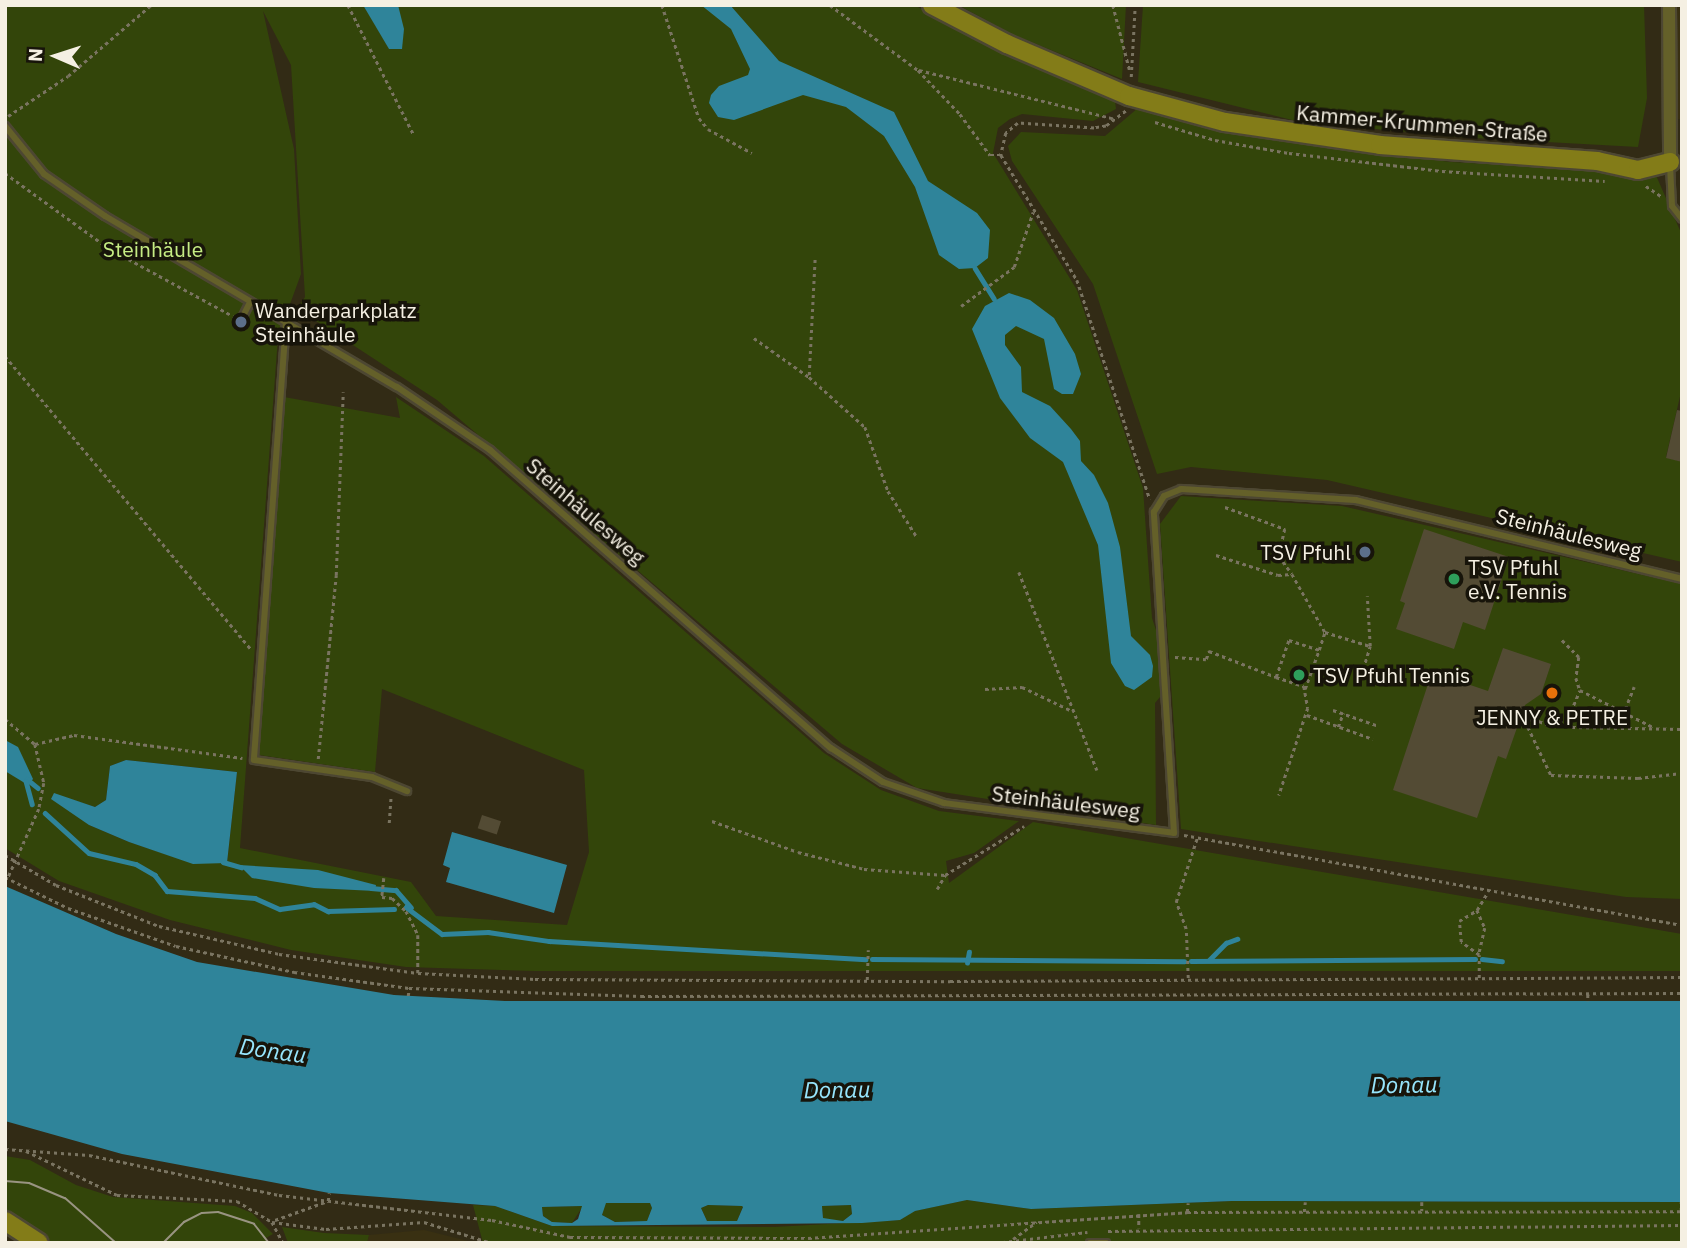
<!DOCTYPE html>
<meta charset="utf-8">
<style>
body{margin:0}
#map{position:relative;width:1687px;height:1248px;overflow:hidden;background:#322b15;font-family:"IBM Plex Sans",sans-serif}
div>[style]{position:absolute}
.built>*{inset:0;background:#393012}
.green>*{inset:0;background:#33450a}
.water>*{inset:0;background:#2f849a}
.stream>*{height:4.5px;margin:-2.25px;padding:0 2.25px;transform-origin:2.25px;border-radius:2.25px;background:#2f849a}
.building>*{inset:0;background:#534b34;transform-origin:0 0}
.path>*{height:2.5px;margin-top:-1.25px;transform-origin:0;background:repeating-linear-gradient(90deg,#7a7461 0 3.5px,transparent 0 7px)}
.roads{filter:drop-shadow(2px 0 #4d4732) drop-shadow(-2px 0 #4d4732) drop-shadow(0 2px #4d4732) drop-shadow(0 -2px #4d4732)}
.lane>*{height:6px;margin:-3px;padding:0 3px;transform-origin:3px;border-radius:3px;background:#646029}
.street>*{height:12px;margin:-6px;padding:0 6px;transform-origin:6px;border-radius:6px;background:#646029}
.secondary>*{height:18px;margin:-9px;padding:0 9px;transform-origin:9px;border-radius:9px;background:#837c18}
.tram>*{height:2px;margin:-1px;padding:0 1px;transform-origin:1px;border-radius:1px;background:#999482}
.dots>*{width:19px;height:19px;translate:-50% -50%;box-sizing:border-box;border:4px solid #17140a;border-radius:50%}
span{translate:-50% -50%;white-space:nowrap;text-align:center;line-height:1.15;-webkit-text-stroke:7px #17140a;paint-order:stroke}
.street-label{font-size:21px;color:#f5f0e3}
.park-label{font-size:21px;color:#c6ec84}
.poi-label{font-size:21px;color:#f5f0e3}
.left{translate:0 -50%;text-align:left}
.right{translate:-100% -50%;text-align:right}
.water-label{font-size:23px;color:#97e5fc;font-style:italic}
.frame{position:absolute;inset:0;border:7px solid #f5f0e3;pointer-events:none}
.north{position:absolute;left:21px;top:21px;width:70px;height:70px;-webkit-text-stroke:5px #17140a;paint-order:stroke;rotate:273deg;font-size:19px;font-weight:700;line-height:28px;text-align:center;color:#f5f0e3}
.north::after{content:'';display:block;margin:auto;width:24px;height:32px;background:#f5f0e3;clip-path:polygon(50% 0,100% 100%,50% 72%,0 100%)}
</style>
<div id="map">
<div class="built">
<div style="clip-path:polygon(1676px 5px,1682px 5px,1682px 119px,1678px 119px)"></div>
<div style="clip-path:polygon(424px 1230px,476px 1243px,367px 1243px,369px 1235px)"></div>
</div>
<div class="green">
<div style="clip-path:polygon(evenodd,5px 5px,914px 5px,1008px 54px,1115px 101px,1116px 109px,1093px 121px,1022px 114px,1010px 119px,998px 128px,993px 153px,1077px 290px,1143px 488px,1152px 618px,1160px 642px,1160px 697px,1155px 703px,1156px 825px,917px 788px,842px 744px,437px 400px,307px 315px,299px 306px,305px 297px,291px 65px,263px 11px,294px 149px,301px 274px,278px 337px,240px 848px,411px 882px,436px 916px,567px 925px,589px 852px,584px 770px,382px 689px,375px 772px,259px 755px,284px 397px,400px 418px,396px 397px,484px 456px,824px 753px,881px 790px,939px 811px,1019px 821px,974px 853px,946px 861px,949px 883px,1033px 822px,1682px 934px,1682px 971px,535px 971px,406px 967px,291px 950px,170px 920px,59px 881px,5px 848px,5px 5px,126px 760px,237px 772px,227px 863px,174px 857px,129px 842px,89px 825px,54px 794px,95px 807px,106px 800px,110px 766px,126px 760px)"></div>
<div style="clip-path:polygon(958px 5px,1126px 5px,1122px 79px,1014px 35px)"></div>
<div style="clip-path:polygon(1143px 5px,1644px 5px,1647px 98px,1638px 147px,1456px 137px,1296px 121px,1138px 82px)"></div>
<div style="clip-path:polygon(1138px 108px,1222px 132px,1292px 143px,1451px 162px,1655px 173px,1682px 235px,1682px 388px,1666px 457px,1682px 462px,1682px 562px,1327px 480px,1191px 467px,1157px 474px,1093px 284px,1012px 161px,1008px 146px,1021px 132px,1105px 136px)"></div>
<div style="clip-path:polygon(1181px 496px,1342px 506px,1682px 584px,1682px 899px,1626px 897px,1181px 829px,1160px 524px)"></div>
<div style="clip-path:polygon(5px 1156px,30px 1160px,76px 1185px,113px 1197px,235px 1206px,252px 1213px,273px 1234px,266px 1238px,268px 1243px,53px 1243px,5px 1213px)"></div>
<div style="clip-path:polygon(967px 1200px,1031px 1209px,1232px 1201px,1682px 1202px,1682px 1243px,483px 1243px,473px 1205px,495px 1206px,552px 1226px,774px 1227px,900px 1220px,914px 1211px)"></div>
<div style="clip-path:polygon(605px 1203px,650px 1203px,652px 1208px,647px 1221px,615px 1222px,602px 1215px)"></div>
<div style="clip-path:polygon(708px 1205px,743px 1206px,737px 1221px,707px 1221px,701px 1208px)"></div>
<div style="clip-path:polygon(851px 1205px,852px 1214px,843px 1221px,823px 1219px,822px 1206px)"></div>
<div style="clip-path:polygon(583px 1206px,572px 1223px,552px 1222px,543px 1216px,542px 1207px)"></div>
<div style="clip-path:polygon(282px 1227px,324px 1233px,369px 1235px,367px 1243px,288px 1243px)"></div>
</div>
<div class="water">
<div style="clip-path:polygon(363px 5px,398px 5px,404px 29px,402px 49px,389px 49px)"></div>
<div style="clip-path:polygon(701px 5px,730px 5px,779px 61px,894px 112px,928px 181px,977px 213px,990px 230px,988px 258px,975px 268px,959px 269px,939px 255px,915px 187px,884px 136px,846px 107px,803px 95px,734px 120px,718px 117px,709px 103px,711px 95px,719px 86px,748px 75px,750px 69px,731px 29px)"></div>
<div style="clip-path:polygon(1009px 293px,1030px 300px,1054px 318px,1075px 354px,1081px 374px,1073px 394px,1062px 394px,1054px 389px,1044px 339px,1016px 326px,1005px 335px,1005px 345px,1021px 367px,1022px 392px,1050px 406px,1071px 429px,1080px 441px,1081px 461px,1094px 475px,1108px 503px,1120px 547px,1131px 636px,1150px 655px,1153px 666px,1152px 677px,1134px 690px,1125px 686px,1111px 663px,1098px 545px,1063px 462px,1030px 438px,1000px 398px,972px 329px,985px 306px)"></div>
<div style="clip-path:polygon(5px 740px,18px 747px,33px 779px,28px 785px,5px 771px)"></div>
<div style="clip-path:polygon(126px 760px,237px 772px,227px 863px,193px 864px,129px 842px,89px 825px,51px 799px,54px 793px,95px 807px,106px 800px,110px 766px)"></div>
<div style="clip-path:polygon(452px 832px,567px 865px,554px 913px,446px 882px,450px 868px,443px 865px)"></div>
<div style="clip-path:polygon(239px 865px,318px 870px,376px 885px,375px 891px,314px 888px,252px 878px)"></div>
<div style="clip-path:polygon(evenodd,5px 886px,116px 934px,197px 962px,394px 995px,505px 1001px,1682px 1001px,1682px 1202px,1232px 1201px,1031px 1209px,967px 1200px,915px 1211px,900px 1220px,862px 1223px,552px 1226px,495px 1206px,329px 1193px,122px 1154px,5px 1121px,5px 886px,606px 1203px,650px 1203px,652px 1208px,647px 1221px,615px 1222px,602px 1215px,606px 1203px,5px 886px,708px 1205px,742px 1206px,743px 1207px,737px 1221px,707px 1221px,701px 1208px,708px 1205px,5px 886px,851px 1205px,852px 1214px,843px 1221px,823px 1218px,822px 1206px,851px 1205px,5px 886px,582px 1206px,578px 1219px,572px 1223px,552px 1222px,543px 1216px,542px 1207px,582px 1206px)"></div>
</div>
<div class="stream">
<div style="left:975px;top:268px;width:36px;rotate:58deg"></div>
<div style="left:27px;top:779px;width:14px;rotate:39deg"></div>
<div style="left:26px;top:781px;width:24px;rotate:75deg"></div>
<div style="left:45px;top:813px;width:59px;rotate:42.3deg"></div>
<div style="left:89px;top:853px;width:48px;rotate:13.2deg"></div>
<div style="left:136px;top:864px;width:22px;rotate:30deg"></div>
<div style="left:155px;top:875px;width:20px;rotate:53deg"></div>
<div style="left:167px;top:891px;width:88px;rotate:4.5deg"></div>
<div style="left:255px;top:898px;width:27px;rotate:24deg"></div>
<div style="left:280px;top:909px;width:34px;rotate:-8deg"></div>
<div style="left:314px;top:904px;width:16px;rotate:27deg"></div>
<div style="left:328px;top:911px;width:66px;rotate:-1.7deg"></div>
<div style="left:223px;top:862px;width:19px;rotate:16deg"></div>
<div style="left:371px;top:888px;width:25px;rotate:5deg"></div>
<div style="left:396px;top:890px;width:23px;rotate:49deg"></div>
<div style="left:406px;top:907px;width:45px;rotate:36.9deg"></div>
<div style="left:442px;top:934px;width:46px;rotate:-2.5deg"></div>
<div style="left:488px;top:932px;width:62px;rotate:8.4deg"></div>
<div style="left:549px;top:941px;width:317px;rotate:3.3deg"></div>
<div style="left:872px;top:959px;width:312px;rotate:0.4deg"></div>
<div style="left:1482px;top:959px;width:20px;rotate:6deg"></div>
<div style="left:1209px;top:960px;width:24px;rotate:-45deg"></div>
<div style="left:1226px;top:943px;width:12px;rotate:-20deg"></div>
<div style="left:1191px;top:961px;width:284px;rotate:-0.4deg"></div>
<div style="left:967px;top:963px;width:11px;rotate:-80deg"></div>
</div>
<div class="building">
<div style="clip-path:polygon(1677px 410px,1682px 411px,1682px 462px,1666px 458px)"></div>
<div style="clip-path:polygon(1424px 529px,1509px 557px,1485px 630px,1463px 622px,1454px 649px,1396px 629px,1405px 603px,1400px 601px)"></div>
<div style="clip-path:polygon(1503px 648px,1551px 664px,1541px 694px,1525px 705px,1506px 759px,1498px 756px,1477px 818px,1393px 790px,1432px 672px,1488px 691px)"></div>
<div style="left:482px;top:815px;width:20px;height:14px;rotate:18deg"></div>
</div>
<div class="path">
<div style="left:348px;top:5px;width:144px;rotate:63.1deg"></div>
<div style="left:662px;top:5px;width:119px;rotate:71.9deg"></div>
<div style="left:699px;top:118px;width:14px;rotate:51deg"></div>
<div style="left:708px;top:129px;width:50px;rotate:28.6deg"></div>
<div style="left:830px;top:5px;width:109px;rotate:36.5deg"></div>
<div style="left:918px;top:70px;width:61px;rotate:46.3deg"></div>
<div style="left:960px;top:114px;width:51px;rotate:53.8deg"></div>
<div style="left:990px;top:155px;width:11px"></div>
<div style="left:1113px;top:5px;width:68px;rotate:75.6deg"></div>
<div style="left:919px;top:70px;width:203px;rotate:14deg"></div>
<div style="left:1131px;top:77px;width:72px;rotate:-86.8deg"></div>
<div style="left:1126px;top:111px;width:25px;rotate:143deg"></div>
<div style="left:1106px;top:126px;width:12px;rotate:171deg"></div>
<div style="left:1094px;top:128px;width:76px;rotate:-176.2deg"></div>
<div style="left:1018px;top:123px;width:16px;rotate:140deg"></div>
<div style="left:1006px;top:133px;width:23px;rotate:103deg"></div>
<div style="left:1001px;top:155px;width:146px;rotate:58.7deg"></div>
<div style="left:1077px;top:280px;width:231px;rotate:71.6deg"></div>
<div style="left:8px;top:116px;width:72px;rotate:-33.7deg"></div>
<div style="left:68px;top:76px;width:109px;rotate:-40.5deg"></div>
<div style="left:1155px;top:122px;width:63px;rotate:16.7deg"></div>
<div style="left:1215px;top:140px;width:75px;rotate:10deg"></div>
<div style="left:1289px;top:153px;width:154px;rotate:6.7deg"></div>
<div style="left:1442px;top:171px;width:163px;rotate:3.5deg"></div>
<div style="left:5px;top:173px;width:130px;rotate:35.9deg"></div>
<div style="left:110px;top:249px;width:140px;rotate:28.6deg"></div>
<div style="left:1646px;top:186px;width:18px;rotate:34deg"></div>
<div style="left:961px;top:306px;width:66px;rotate:-36.3deg"></div>
<div style="left:1014px;top:267px;width:58px;rotate:-70.9deg"></div>
<div style="left:754px;top:338px;width:67px;rotate:35.3deg"></div>
<div style="left:809px;top:377px;width:75px;rotate:41.8deg"></div>
<div style="left:865px;top:427px;width:68px;rotate:70.2deg"></div>
<div style="left:888px;top:491px;width:54px;rotate:57.8deg"></div>
<div style="left:5px;top:356px;width:384px;rotate:50deg"></div>
<div style="left:809px;top:375px;width:119px;rotate:-87.1deg"></div>
<div style="left:1225px;top:507px;width:64px;rotate:20.1deg"></div>
<div style="left:1285px;top:529px;width:28px;rotate:103deg"></div>
<div style="left:1279px;top:556px;width:22px;rotate:54deg"></div>
<div style="left:1216px;top:555px;width:65px;rotate:17.9deg"></div>
<div style="left:1278px;top:575px;width:14px;rotate:-4deg"></div>
<div style="left:1292px;top:574px;width:67px;rotate:60.4deg"></div>
<div style="left:1019px;top:572px;width:213px;rotate:68.5deg"></div>
<div style="left:1562px;top:640px;width:24px;rotate:45deg"></div>
<div style="left:1579px;top:657px;width:21px;rotate:98deg"></div>
<div style="left:1576px;top:678px;width:13px;rotate:72deg"></div>
<div style="left:1175px;top:657px;width:31px;rotate:4deg"></div>
<div style="left:1206px;top:659px;width:9px;rotate:-69deg"></div>
<div style="left:1209px;top:651px;width:72px;rotate:21.2deg"></div>
<div style="left:1276px;top:677px;width:39px;rotate:-71deg"></div>
<div style="left:1289px;top:640px;width:32px;rotate:18deg"></div>
<div style="left:1319px;top:650px;width:19px;rotate:-72deg"></div>
<div style="left:1325px;top:632px;width:47px;rotate:17.3deg"></div>
<div style="left:1370px;top:646px;width:50px;rotate:-93.4deg"></div>
<div style="left:1363px;top:669px;width:24px;rotate:-73deg"></div>
<div style="left:1276px;top:677px;width:29px;rotate:18deg"></div>
<div style="left:1304px;top:686px;width:22px;rotate:80deg"></div>
<div style="left:1308px;top:708px;width:92px;rotate:108.4deg"></div>
<div style="left:985px;top:689px;width:37px;rotate:-3deg"></div>
<div style="left:1022px;top:687px;width:53px;rotate:25.6deg"></div>
<div style="left:1305px;top:689px;width:41px;rotate:-70.3deg"></div>
<div style="left:1625px;top:709px;width:24px;rotate:-68deg"></div>
<div style="left:1333px;top:710px;width:46px;rotate:19.2deg"></div>
<div style="left:1682px;top:714px;width:2px;rotate:90deg"></div>
<div style="left:1307px;top:715px;width:70px;rotate:20deg"></div>
<div style="left:1526px;top:716px;width:22px;rotate:22deg"></div>
<div style="left:1546px;top:724px;width:22px;rotate:-13deg"></div>
<div style="left:1567px;top:719px;width:9px;rotate:58deg"></div>
<div style="left:1572px;top:727px;width:110px;rotate:1deg"></div>
<div style="left:1530px;top:718px;width:9px;rotate:103deg"></div>
<div style="left:1528px;top:727px;width:53px;rotate:64.4deg"></div>
<div style="left:1551px;top:775px;width:87px;rotate:2deg"></div>
<div style="left:1638px;top:778px;width:44px;rotate:-6.5deg"></div>
<div style="left:1568px;top:718px;width:30px;rotate:-67deg"></div>
<div style="left:1580px;top:690px;width:82px;rotate:26.9deg"></div>
<div style="left:5px;top:719px;width:39px;rotate:40deg"></div>
<div style="left:35px;top:744px;width:40px;rotate:77deg"></div>
<div style="left:44px;top:783px;width:26px;rotate:101deg"></div>
<div style="left:39px;top:809px;width:76px;rotate:114.2deg"></div>
<div style="left:1338px;top:727px;width:15px;rotate:-70deg"></div>
<div style="left:35px;top:744px;width:40px;rotate:-13deg"></div>
<div style="left:74px;top:735px;width:170px;rotate:7.8deg"></div>
<div style="left:318px;top:759px;width:185px;rotate:-84.4deg"></div>
<div style="left:336px;top:575px;width:183px;rotate:-87.8deg"></div>
<div style="left:712px;top:821px;width:91px;rotate:19.8deg"></div>
<div style="left:798px;top:852px;width:68px;rotate:14.4deg"></div>
<div style="left:864px;top:869px;width:81px;rotate:4.2deg"></div>
<div style="left:945px;top:875px;width:93px;rotate:-31.8deg"></div>
<div style="left:389px;top:823px;width:28px;rotate:-86deg"></div>
<div style="left:1184px;top:835px;width:506px;rotate:10.24deg"></div>
<div style="left:5px;top:855px;width:59px;rotate:30.5deg"></div>
<div style="left:56px;top:885px;width:111px;rotate:21.7deg"></div>
<div style="left:159px;top:926px;width:123px;rotate:13.1deg"></div>
<div style="left:279px;top:954px;width:140px;rotate:7.8deg"></div>
<div style="left:418px;top:973px;width:117px;rotate:2.9deg"></div>
<div style="left:535px;top:979px;width:415px;rotate:0.3deg"></div>
<div style="left:950px;top:981px;width:732px;rotate:-0.31deg"></div>
<div style="left:5px;top:877px;width:70px;rotate:26.2deg"></div>
<div style="left:68px;top:908px;width:114px;rotate:19.4deg"></div>
<div style="left:176px;top:946px;width:121px;rotate:12.4deg"></div>
<div style="left:294px;top:972px;width:116px;rotate:7.9deg"></div>
<div style="left:409px;top:988px;width:232px;rotate:2deg"></div>
<div style="left:641px;top:996px;width:1041px;rotate:-0.17deg"></div>
<div style="left:384px;top:878px;width:19px;rotate:96deg"></div>
<div style="left:382px;top:897px;width:10px;rotate:6deg"></div>
<div style="left:392px;top:898px;width:19px;rotate:43deg"></div>
<div style="left:406px;top:911px;width:27px;rotate:63deg"></div>
<div style="left:418px;top:935px;width:38px;rotate:90deg"></div>
<div style="left:937px;top:889px;width:16px;rotate:-60deg"></div>
<div style="left:1477px;top:910px;width:20px;rotate:66deg"></div>
<div style="left:1485px;top:928px;width:28px;rotate:103deg"></div>
<div style="left:1188px;top:978px;width:49px;rotate:-92.3deg"></div>
<div style="left:1186px;top:929px;width:29px;rotate:-110deg"></div>
<div style="left:1176px;top:902px;width:67px;rotate:-71.8deg"></div>
<div style="left:1479px;top:978px;width:23px;rotate:-90deg"></div>
<div style="left:1479px;top:955px;width:22px;rotate:-144deg"></div>
<div style="left:1461px;top:942px;width:21px;rotate:-95deg"></div>
<div style="left:1459px;top:921px;width:21px;rotate:-31deg"></div>
<div style="left:1477px;top:910px;width:21px;rotate:-59deg"></div>
<div style="left:867px;top:980px;width:30px;rotate:-88deg"></div>
<div style="left:1588px;top:994px;width:7px;rotate:90deg"></div>
<div style="left:408px;top:996px;width:8px;rotate:-83deg"></div>
<div style="left:5px;top:1149px;width:84px;rotate:4.1deg"></div>
<div style="left:89px;top:1155px;width:194px;rotate:11.9deg"></div>
<div style="left:279px;top:1195px;width:214px;rotate:6.7deg"></div>
<div style="left:492px;top:1220px;width:80px;rotate:12.3deg"></div>
<div style="left:570px;top:1237px;width:238px;rotate:0.2deg"></div>
<div style="left:808px;top:1238px;width:380px;rotate:-3.9deg"></div>
<div style="left:1187px;top:1212px;width:495px;rotate:-0.1deg"></div>
<div style="left:26px;top:1151px;width:101px;rotate:25.8deg"></div>
<div style="left:117px;top:1195px;width:120px;rotate:2.9deg"></div>
<div style="left:237px;top:1201px;width:41px;rotate:31deg"></div>
<div style="left:272px;top:1222px;width:24px;rotate:62deg"></div>
<div style="left:328px;top:1201px;width:8px;rotate:-83deg"></div>
<div style="left:1422px;top:1202px;width:9px;rotate:90deg"></div>
<div style="left:1681px;top:1211px;width:9px;rotate:-90deg"></div>
<div style="left:1187px;top:1212px;width:9px;rotate:-84deg"></div>
<div style="left:1304px;top:1212px;width:10px;rotate:-84deg"></div>
<div style="left:1139px;top:1214px;width:14px;rotate:90deg"></div>
<div style="left:275px;top:1220px;width:53px;rotate:-19.8deg"></div>
<div style="left:272px;top:1222px;width:54px;rotate:7.4deg"></div>
<div style="left:326px;top:1229px;width:98px;rotate:-4.1deg"></div>
<div style="left:424px;top:1222px;width:71px;rotate:17.2deg"></div>
<div style="left:1108px;top:1231px;width:574px;rotate:-0.6deg"></div>
<div style="left:1013px;top:1239px;width:29px;rotate:-36deg"></div>
<div style="left:995px;top:1243px;width:93px;rotate:-6.8deg"></div>
</div>
<div class="roads">
<div class="lane">
<div style="left:5px;top:126px;width:62px;rotate:50.9deg"></div>
<div style="left:44px;top:174px;width:74px;rotate:34.5deg"></div>
<div style="left:105px;top:216px;width:338px;rotate:30.4deg"></div>
<div style="left:397px;top:387px;width:112px;rotate:34.1deg"></div>
<div style="left:490px;top:450px;width:453px;rotate:41.2deg"></div>
<div style="left:831px;top:748px;width:62px;rotate:33.2deg"></div>
<div style="left:883px;top:782px;width:65px;rotate:19deg"></div>
<div style="left:944px;top:803px;width:232px;rotate:7.4deg"></div>
<div style="left:1174px;top:833px;width:322px;rotate:-93.6deg"></div>
<div style="left:1154px;top:512px;width:19px;rotate:-58deg"></div>
<div style="left:1164px;top:496px;width:18px;rotate:-22deg"></div>
<div style="left:1181px;top:489px;width:175px;rotate:3.6deg"></div>
<div style="left:1356px;top:500px;width:335px;rotate:13.6deg"></div>
<div style="left:1670px;top:165px;width:41px;rotate:87.2deg"></div>
<div style="left:1672px;top:206px;width:16px;rotate:52deg"></div>
<div style="left:241px;top:320px;width:20px;rotate:-63deg"></div>
<div style="left:286px;top:322px;width:439px;rotate:94.2deg"></div>
<div style="left:254px;top:760px;width:119px;rotate:8.2deg"></div>
<div style="left:372px;top:777px;width:38px;rotate:22deg"></div>
<div style="left:1090px;top:1243px;width:16px"></div>
</div>
<div class="street">
<div style="left:1669px;top:5px;width:157px;rotate:89.6deg"></div>
</div>
<div class="secondary">
<div style="left:932px;top:5px;width:85px;rotate:27.5deg"></div>
<div style="left:1007px;top:44px;width:133px;rotate:23.1deg"></div>
<div style="left:1129px;top:96px;width:99px;rotate:15.2deg"></div>
<div style="left:1225px;top:122px;width:157px;rotate:8.4deg"></div>
<div style="left:1380px;top:145px;width:218px;rotate:4.2deg"></div>
<div style="left:1597px;top:161px;width:42px;rotate:12.4deg"></div>
<div style="left:1638px;top:170px;width:33px;rotate:-14deg"></div>
<div style="left:5px;top:1221px;width:40px;rotate:32.9deg"></div>
</div>
</div>
<div class="tram">
<div style="left:5px;top:1181px;width:24px;rotate:5deg"></div>
<div style="left:29px;top:1183px;width:39px;rotate:23deg"></div>
<div style="left:65px;top:1198px;width:68px;rotate:41.4deg"></div>
<div style="left:163px;top:1243px;width:30px;rotate:-45deg"></div>
<div style="left:184px;top:1222px;width:20px;rotate:-27deg"></div>
<div style="left:202px;top:1213px;width:16px;rotate:-4deg"></div>
<div style="left:218px;top:1212px;width:38px;rotate:18deg"></div>
<div style="left:254px;top:1224px;width:24px;rotate:52deg"></div>
</div>
<div class="dots">
<div style="left:241px;top:322px;background:#5c6f8a"></div>
<div style="left:1365px;top:552px;background:#5c6f8a"></div>
<div style="left:1454px;top:579px;background:#2e9e5b"></div>
<div style="left:1299px;top:675px;background:#2e9e5b"></div>
<div style="left:1552px;top:693px;background:#e8710a"></div>
</div>
<div class="street-label">
<span style="left:1422px;top:123px;rotate:5deg">Kammer-Krummen-Straße</span>
<span style="left:586px;top:511px;rotate:41deg">Steinhäulesweg</span>
<span style="left:1569px;top:533px;rotate:14deg">Steinhäulesweg</span>
<span style="left:1066px;top:802px;rotate:7deg">Steinhäulesweg</span>
</div>
<div class="park-label">
<span style="left:153px;top:249px">Steinhäule</span>
</div>
<div class="poi-label">
<span class="left" style="left:255px;top:322px">Wanderparkplatz<br>Steinhäule</span>
<span class="right" style="left:1351px;top:552px">TSV Pfuhl</span>
<span class="left" style="left:1468px;top:579px">TSV Pfuhl<br>e.V. Tennis</span>
<span class="left" style="left:1313px;top:675px">TSV Pfuhl Tennis</span>
<span style="left:1552px;top:717px">JENNY &amp; PETRE</span>
</div>
<div class="water-label">
<span style="left:273px;top:1050px;rotate:8deg">Donau</span>
<span style="left:1404px;top:1084px;rotate:-1deg">Donau</span>
<span style="left:837px;top:1089px;rotate:-1deg">Donau</span>
</div>
<div class="frame"></div>
<div class="north">N</div>
</div>
